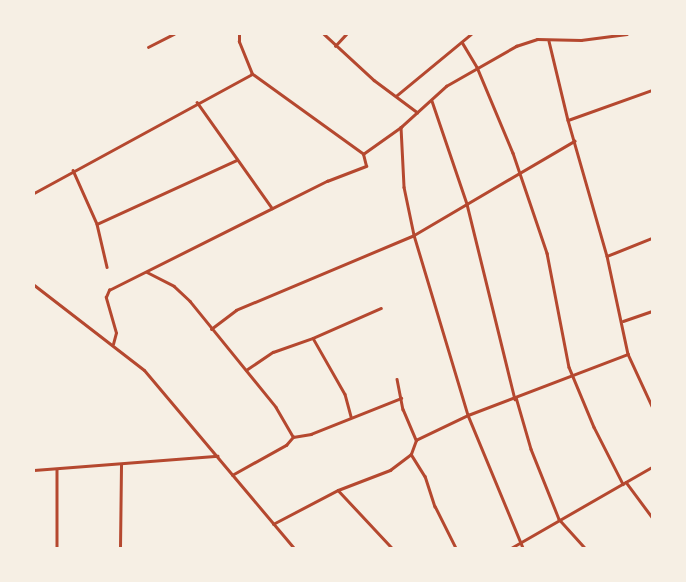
<!DOCTYPE html>
<style>
body{margin:0}
#map{position:relative;width:686px;height:582px;overflow:hidden;background:#f6efe4;font-family:"DM Sans",sans-serif}
div>[style]{position:absolute}
.minor>*{height:2.5px;margin:-1.25px;padding:0 1.25px;transform-origin:1.25px;border-radius:1.25px;background:#b5482f}
.tertiary>*{height:3px;margin:-1.5px;padding:0 1.5px;transform-origin:1.5px;border-radius:1.5px;background:#b5482f}
span{translate:-50% -50%;white-space:nowrap;text-align:center;line-height:1.15;-webkit-text-stroke:5px #f6efe4;paint-order:stroke}
.frame{position:absolute;inset:0;border:35px solid #f6efe4;pointer-events:none}
</style>
<div id="map">
<div class="minor">
<div style="left:324px;top:34px;width:68px;rotate:42.6deg"></div>
<div style="left:374px;top:80px;width:54px;rotate:36.7deg"></div>
<div style="left:549px;top:41px;width:81px;rotate:76.5deg"></div>
<div style="left:568px;top:120px;width:141px;rotate:74deg"></div>
<div style="left:607px;top:256px;width:100px;rotate:77.9deg"></div>
<div style="left:628px;top:354px;width:57px;rotate:65.2deg"></div>
<div style="left:462px;top:42px;width:29px;rotate:59deg"></div>
<div style="left:477px;top:67px;width:93px;rotate:67.3deg"></div>
<div style="left:513px;top:153px;width:106px;rotate:71.2deg"></div>
<div style="left:547px;top:253px;width:116px;rotate:79.1deg"></div>
<div style="left:569px;top:367px;width:65px;rotate:67.4deg"></div>
<div style="left:594px;top:427px;width:64px;rotate:63deg"></div>
<div style="left:335px;top:46px;width:16px;rotate:-47deg"></div>
<div style="left:148px;top:47px;width:29px;rotate:-27deg"></div>
<div style="left:396px;top:96px;width:97px;rotate:-39.6deg"></div>
<div style="left:432px;top:101px;width:109px;rotate:71.2deg"></div>
<div style="left:467px;top:204px;width:201px;rotate:76.2deg"></div>
<div style="left:197px;top:102px;width:130px;rotate:54.7deg"></div>
<div style="left:568px;top:120px;width:89px;rotate:-19.7deg"></div>
<div style="left:401px;top:127px;width:60px;rotate:87.1deg"></div>
<div style="left:404px;top:187px;width:49px;rotate:78.2deg"></div>
<div style="left:414px;top:235px;width:188px;rotate:73.3deg"></div>
<div style="left:468px;top:415px;width:144px;rotate:67.5deg"></div>
<div style="left:363px;top:154px;width:47px;rotate:-35.4deg"></div>
<div style="left:401px;top:127px;width:61px;rotate:-42.3deg"></div>
<div style="left:446px;top:86px;width:81px;rotate:-29.7deg"></div>
<div style="left:516px;top:46px;width:22px;rotate:-18deg"></div>
<div style="left:537px;top:39px;width:44px;rotate:1.3deg"></div>
<div style="left:581px;top:40px;width:46px;rotate:-7.4deg"></div>
<div style="left:73px;top:170px;width:59px;rotate:66deg"></div>
<div style="left:97px;top:224px;width:44px;rotate:76.9deg"></div>
<div style="left:34px;top:193px;width:248px;rotate:-28.6deg"></div>
<div style="left:97px;top:224px;width:154px;rotate:-24.6deg"></div>
<div style="left:607px;top:256px;width:48px;rotate:-21.8deg"></div>
<div style="left:147px;top:272px;width:30px;rotate:27deg"></div>
<div style="left:174px;top:286px;width:22px;rotate:43deg"></div>
<div style="left:190px;top:301px;width:136px;rotate:50.9deg"></div>
<div style="left:276px;top:407px;width:34px;rotate:60deg"></div>
<div style="left:623px;top:321px;width:31px;rotate:-19deg"></div>
<div style="left:211px;top:329px;width:31px;rotate:-37deg"></div>
<div style="left:236px;top:310px;width:193px;rotate:-22.8deg"></div>
<div style="left:414px;top:235px;width:186px;rotate:-30.4deg"></div>
<div style="left:313px;top:338px;width:64px;rotate:60.3deg"></div>
<div style="left:345px;top:394px;width:24px;rotate:75deg"></div>
<div style="left:113px;top:344px;width:11px;rotate:-75deg"></div>
<div style="left:116px;top:333px;width:37px;rotate:-106deg"></div>
<div style="left:106px;top:297px;width:8px;rotate:-67deg"></div>
<div style="left:109px;top:290px;width:244px;rotate:-26.6deg"></div>
<div style="left:327px;top:181px;width:42px;rotate:-21deg"></div>
<div style="left:366px;top:166px;width:12px;rotate:-104deg"></div>
<div style="left:363px;top:154px;width:137px;rotate:-144.2deg"></div>
<div style="left:252px;top:74px;width:35px;rotate:-112deg"></div>
<div style="left:239px;top:42px;width:8px;rotate:-90deg"></div>
<div style="left:246px;top:370px;width:32px;rotate:-34deg"></div>
<div style="left:273px;top:352px;width:42px;rotate:-19.3deg"></div>
<div style="left:313px;top:338px;width:74px;rotate:-23.8deg"></div>
<div style="left:397px;top:379px;width:31px;rotate:79deg"></div>
<div style="left:403px;top:409px;width:34px;rotate:67deg"></div>
<div style="left:516px;top:397px;width:54px;rotate:73.9deg"></div>
<div style="left:531px;top:449px;width:75px;rotate:68.2deg"></div>
<div style="left:559px;top:519px;width:39px;rotate:48deg"></div>
<div style="left:293px;top:437px;width:18px;rotate:-9deg"></div>
<div style="left:311px;top:434px;width:97px;rotate:-21.8deg"></div>
<div style="left:411px;top:454px;width:26px;rotate:58deg"></div>
<div style="left:425px;top:476px;width:32px;rotate:72deg"></div>
<div style="left:435px;top:506px;width:47px;rotate:63.4deg"></div>
<div style="left:57px;top:469px;width:79px;rotate:90deg"></div>
<div style="left:34px;top:470px;width:184px;rotate:-4.4deg"></div>
<div style="left:232px;top:475px;width:62px;rotate:-29.1deg"></div>
<div style="left:286px;top:445px;width:11px;rotate:-49deg"></div>
<div style="left:626px;top:482px;width:44px;rotate:53.4deg"></div>
<div style="left:338px;top:490px;width:79px;rotate:47deg"></div>
<div style="left:273px;top:524px;width:73px;rotate:-27.6deg"></div>
<div style="left:338px;top:490px;width:56px;rotate:-21deg"></div>
<div style="left:390px;top:470px;width:26px;rotate:-37deg"></div>
<div style="left:411px;top:454px;width:15px;rotate:-70deg"></div>
<div style="left:416px;top:440px;width:58px;rotate:-25.7deg"></div>
<div style="left:468px;top:415px;width:171px;rotate:-20.9deg"></div>
<div style="left:120px;top:548px;width:83px;rotate:-89.3deg"></div>
<div style="left:511px;top:548px;width:163px;rotate:-29.9deg"></div>
</div>
<div class="tertiary">
<div style="left:34px;top:285px;width:139px;rotate:37.7deg"></div>
<div style="left:144px;top:370px;width:233px;rotate:49.9deg"></div>
</div>
<div class="frame"></div>
</div>
